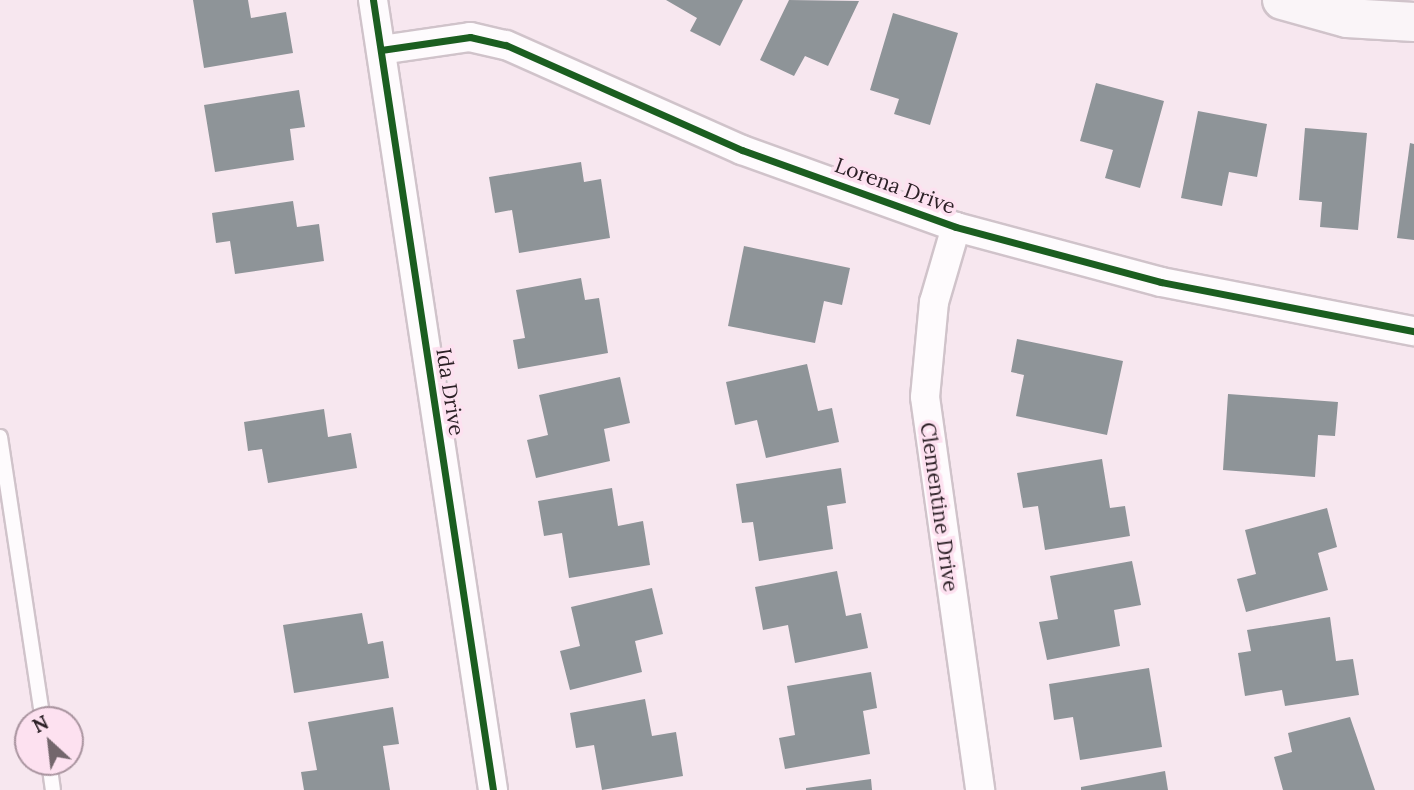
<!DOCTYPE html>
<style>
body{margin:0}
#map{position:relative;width:1414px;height:790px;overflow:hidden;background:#f7e7ef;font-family:Lora,serif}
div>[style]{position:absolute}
.building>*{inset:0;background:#8e9498}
.roads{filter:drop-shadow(2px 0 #d0c3ca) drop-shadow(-2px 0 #d0c3ca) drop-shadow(0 2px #d0c3ca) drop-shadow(0 -2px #d0c3ca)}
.service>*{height:14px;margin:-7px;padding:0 7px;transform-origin:7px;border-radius:7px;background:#fefbfd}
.minor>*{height:28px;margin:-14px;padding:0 14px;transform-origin:14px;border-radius:14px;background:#fefbfd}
.secondary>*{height:38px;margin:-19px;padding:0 19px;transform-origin:19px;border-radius:19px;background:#faf5f8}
.cycleway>*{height:7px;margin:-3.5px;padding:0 3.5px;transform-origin:3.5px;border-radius:3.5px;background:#1b5e20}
span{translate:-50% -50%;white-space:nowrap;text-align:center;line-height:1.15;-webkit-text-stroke:7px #fde1f0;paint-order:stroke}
.street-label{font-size:21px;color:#2c2026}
.north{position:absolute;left:14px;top:706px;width:70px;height:70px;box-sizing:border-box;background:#fde1f0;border:2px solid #a9949f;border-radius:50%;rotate:333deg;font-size:19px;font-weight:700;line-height:28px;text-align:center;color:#2c2026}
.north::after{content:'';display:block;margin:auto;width:24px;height:32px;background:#73666c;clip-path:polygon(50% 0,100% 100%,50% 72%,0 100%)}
</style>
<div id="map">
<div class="building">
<div style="clip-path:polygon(193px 0,248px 0,251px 18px,286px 12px,293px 53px,204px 68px)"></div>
<div style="clip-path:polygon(666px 0,743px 0,720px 46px,690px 31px,697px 18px)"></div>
<div style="clip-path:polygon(789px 0,859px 1px,828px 66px,805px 56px,794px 76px,760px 60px)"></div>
<div style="clip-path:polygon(893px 13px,958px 33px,930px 125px,894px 114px,899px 99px,870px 90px)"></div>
<div style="clip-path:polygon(1096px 83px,1164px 101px,1140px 188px,1105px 178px,1113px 150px,1080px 141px)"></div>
<div style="clip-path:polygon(299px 90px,305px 127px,290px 129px,294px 160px,215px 172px,204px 105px)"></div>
<div style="clip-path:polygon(1198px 111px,1267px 124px,1257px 177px,1229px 172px,1222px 206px,1181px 198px)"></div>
<div style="clip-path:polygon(1305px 128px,1367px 133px,1358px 230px,1320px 227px,1322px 202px,1299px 200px)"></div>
<div style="clip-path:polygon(1410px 143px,1414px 144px,1414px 240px,1397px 238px)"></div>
<div style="clip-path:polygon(581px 162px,584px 182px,601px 179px,610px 238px,519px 253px,512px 210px,495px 213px,489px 177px)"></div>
<div style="clip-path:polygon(293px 201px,297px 227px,319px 224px,324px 261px,235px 274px,230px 241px,216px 243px,212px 213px)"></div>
<div style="clip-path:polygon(744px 246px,850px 268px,842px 305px,824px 301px,815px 343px,728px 326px)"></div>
<div style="clip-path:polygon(581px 278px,585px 300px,599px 298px,608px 353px,518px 369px,513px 340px,525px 338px,516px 290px)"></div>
<div style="clip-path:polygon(1017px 339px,1123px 361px,1107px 435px,1016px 416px,1024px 375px,1011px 372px)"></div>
<div style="clip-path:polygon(807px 364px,818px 411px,832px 408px,839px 442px,766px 458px,757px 420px,735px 425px,726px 382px)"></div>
<div style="clip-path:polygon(620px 377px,630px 423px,604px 429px,610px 461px,536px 478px,527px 440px,548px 435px,539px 395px)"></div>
<div style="clip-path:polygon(1228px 394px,1338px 402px,1335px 436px,1318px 435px,1315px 477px,1223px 470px)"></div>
<div style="clip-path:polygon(324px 409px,328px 437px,351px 433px,357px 468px,268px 483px,262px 449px,248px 451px,244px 422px)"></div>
<div style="clip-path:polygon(1102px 459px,1110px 508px,1125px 506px,1130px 536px,1045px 550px,1038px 506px,1023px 508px,1017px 473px)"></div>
<div style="clip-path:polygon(841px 468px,846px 503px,827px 506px,833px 549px,759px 561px,753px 522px,742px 523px,736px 484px)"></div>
<div style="clip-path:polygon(612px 488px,618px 526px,643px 521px,650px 565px,569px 578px,562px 533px,544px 536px,538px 501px)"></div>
<div style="clip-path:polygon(1327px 508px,1337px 547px,1318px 553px,1328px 590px,1246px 612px,1237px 579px,1256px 574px,1245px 530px)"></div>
<div style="clip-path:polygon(1132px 561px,1141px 605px,1114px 610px,1120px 646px,1047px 660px,1039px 622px,1058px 619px,1050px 576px)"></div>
<div style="clip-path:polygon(837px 571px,846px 616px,861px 613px,868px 648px,795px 663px,788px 625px,763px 630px,755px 587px)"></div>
<div style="clip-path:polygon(652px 588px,663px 634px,635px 641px,642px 672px,570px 690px,560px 651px,580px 646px,571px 607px)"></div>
<div style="clip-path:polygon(362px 613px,368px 644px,383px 641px,389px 678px,294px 693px,283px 625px)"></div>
<div style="clip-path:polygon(1330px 617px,1336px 661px,1353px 659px,1359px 695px,1285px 706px,1282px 690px,1245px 696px,1238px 653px,1251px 651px,1247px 630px)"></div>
<div style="clip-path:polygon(1149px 668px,1162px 747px,1080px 760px,1073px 717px,1054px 720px,1049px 684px)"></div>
<div style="clip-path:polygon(871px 672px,877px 708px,863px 711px,870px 754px,785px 769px,779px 738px,795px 735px,787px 686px)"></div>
<div style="clip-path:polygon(645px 699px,652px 736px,676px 732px,683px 776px,602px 790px,594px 745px,576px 748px,570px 713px)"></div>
<div style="clip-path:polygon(393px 707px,399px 744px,383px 746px,390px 790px,304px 790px,301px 772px,317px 770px,308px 722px)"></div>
<div style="clip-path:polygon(1350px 717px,1375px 790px,1283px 790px,1274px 757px,1292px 752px,1288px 733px)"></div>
<div style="clip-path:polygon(1165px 771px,1168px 790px,1081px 790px,1081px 787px)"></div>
<div style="clip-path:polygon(871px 779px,872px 790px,806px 790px,806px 788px)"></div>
</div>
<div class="roads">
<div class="service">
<div style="left:0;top:437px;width:286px;rotate:81.4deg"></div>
<div style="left:49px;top:762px;width:28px;rotate:82deg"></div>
</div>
<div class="minor">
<div style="left:373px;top:0;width:799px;rotate:81.36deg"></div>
<div style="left:381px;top:50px;width:90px;rotate:-8.3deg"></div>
<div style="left:470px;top:37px;width:37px;rotate:13deg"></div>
<div style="left:506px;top:45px;width:258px;rotate:24deg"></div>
<div style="left:742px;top:150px;width:227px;rotate:19.8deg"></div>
<div style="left:956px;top:227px;width:212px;rotate:15deg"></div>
<div style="left:1161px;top:282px;width:258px;rotate:11deg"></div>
<div style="left:956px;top:227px;width:78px;rotate:106.3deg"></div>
<div style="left:934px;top:302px;width:95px;rotate:95.4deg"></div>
<div style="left:925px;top:397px;width:397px;rotate:82deg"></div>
</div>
<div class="secondary">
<div style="left:1282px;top:0;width:67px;rotate:15.5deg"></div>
<div style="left:1347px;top:18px;width:67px;rotate:3.4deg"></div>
</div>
</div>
<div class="cycleway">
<div style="left:373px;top:0;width:799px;rotate:81.36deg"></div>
<div style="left:381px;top:50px;width:90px;rotate:-8.3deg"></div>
<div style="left:470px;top:37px;width:37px;rotate:13deg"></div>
<div style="left:506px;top:45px;width:258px;rotate:24deg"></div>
<div style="left:742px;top:150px;width:227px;rotate:19.8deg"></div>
<div style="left:956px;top:227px;width:212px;rotate:15deg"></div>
<div style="left:1161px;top:282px;width:258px;rotate:11deg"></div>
</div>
<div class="street-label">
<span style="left:895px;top:186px;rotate:20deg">Lorena Drive</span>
<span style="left:450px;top:392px;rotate:81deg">Ida Drive</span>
<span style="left:939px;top:507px;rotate:82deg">Clementine Drive</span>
</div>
<div class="north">N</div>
</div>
